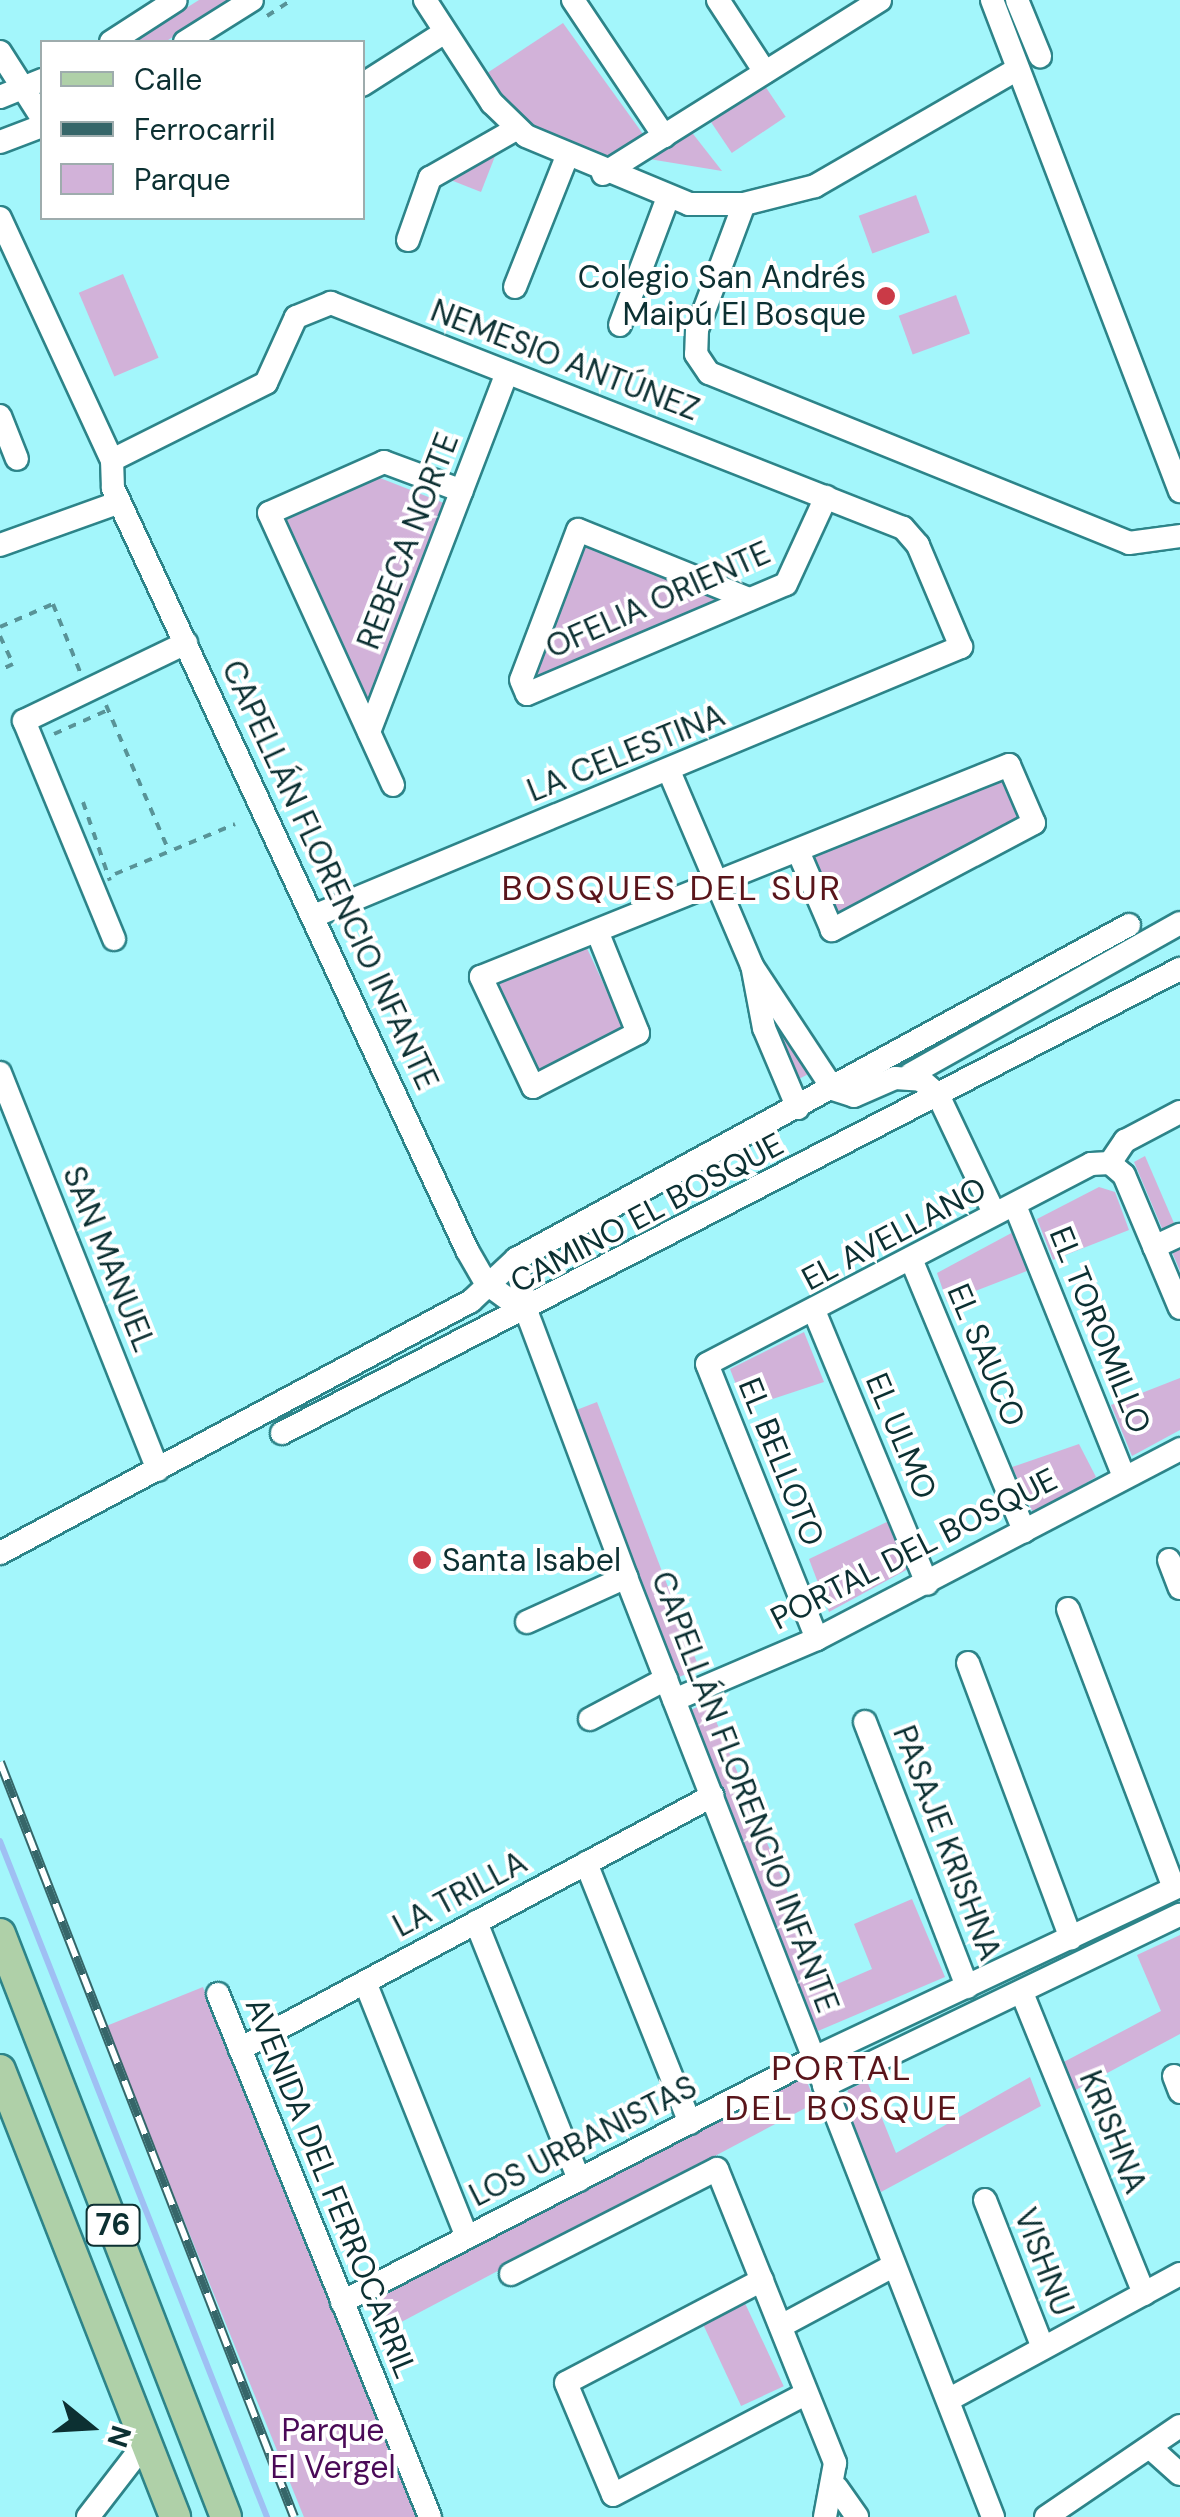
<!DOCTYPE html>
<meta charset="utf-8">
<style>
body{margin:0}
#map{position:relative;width:1180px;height:2517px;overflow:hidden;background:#a3f6fb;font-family:"DM Sans",sans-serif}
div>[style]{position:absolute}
.green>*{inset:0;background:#d2b2d9;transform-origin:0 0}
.stream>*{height:6px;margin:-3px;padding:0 3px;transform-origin:3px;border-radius:3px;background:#9fbff3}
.path>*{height:4px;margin-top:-2px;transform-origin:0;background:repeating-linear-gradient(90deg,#589397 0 8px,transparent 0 16px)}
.roads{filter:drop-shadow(2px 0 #2d8489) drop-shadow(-2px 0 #2d8489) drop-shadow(0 2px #2d8489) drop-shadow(0 -2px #2d8489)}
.minor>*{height:22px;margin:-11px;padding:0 11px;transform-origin:11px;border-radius:11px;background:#fff}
.major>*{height:30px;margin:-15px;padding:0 15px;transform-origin:15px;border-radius:15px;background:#afd0a8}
.rail>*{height:10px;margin-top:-5px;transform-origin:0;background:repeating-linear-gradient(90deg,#fff 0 19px,#366669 0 38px);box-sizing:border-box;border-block:2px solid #366669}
.dots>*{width:28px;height:28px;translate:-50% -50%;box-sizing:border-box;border:5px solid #fff;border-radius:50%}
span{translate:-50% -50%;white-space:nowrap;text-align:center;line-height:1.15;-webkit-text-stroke:8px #fff;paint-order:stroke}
.shield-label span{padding:2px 8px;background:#fff;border:2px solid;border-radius:8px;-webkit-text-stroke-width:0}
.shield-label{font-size:30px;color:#0c3032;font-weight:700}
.poi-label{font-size:32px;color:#0c3032}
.right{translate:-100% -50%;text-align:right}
.left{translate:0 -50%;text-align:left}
.street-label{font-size:32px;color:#0c3032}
.park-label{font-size:32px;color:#4a0a57}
.neighbourhood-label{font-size:35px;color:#5a151b;letter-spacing:2.5px}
.legend{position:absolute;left:40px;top:40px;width:325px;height:180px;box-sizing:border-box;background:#fff;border:2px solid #9eacad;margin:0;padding:12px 18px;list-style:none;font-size:30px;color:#0c3032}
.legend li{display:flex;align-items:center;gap:20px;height:50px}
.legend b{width:50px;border:2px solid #9eacad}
.north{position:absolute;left:40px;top:2377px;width:100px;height:100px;-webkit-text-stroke:8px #fff;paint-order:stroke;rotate:108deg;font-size:28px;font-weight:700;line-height:40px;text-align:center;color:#0c3032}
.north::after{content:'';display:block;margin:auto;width:35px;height:45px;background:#0c3032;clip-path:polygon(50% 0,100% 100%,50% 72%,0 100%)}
</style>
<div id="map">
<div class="green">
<div style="clip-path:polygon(199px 0,231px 0,165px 42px,132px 42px)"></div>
<div style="clip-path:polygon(563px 23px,643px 134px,599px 162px,509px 112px,484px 75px)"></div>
<div style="left:765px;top:86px;width:37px;height:65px;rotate:56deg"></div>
<div style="clip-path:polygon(690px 130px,722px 171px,649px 159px)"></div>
<div style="clip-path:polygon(499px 146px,481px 192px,443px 177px)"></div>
<div style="left:916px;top:195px;width:40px;height:61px;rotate:70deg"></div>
<div style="left:123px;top:274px;width:91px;height:48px;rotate:67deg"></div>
<div style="left:956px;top:295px;width:41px;height:61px;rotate:70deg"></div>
<div style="clip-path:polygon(380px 478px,449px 505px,369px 711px,283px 521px)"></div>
<div style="clip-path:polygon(579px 542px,723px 600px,525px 681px)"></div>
<div style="clip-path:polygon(1004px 778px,1021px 819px,832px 915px,808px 857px)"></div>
<div style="left:585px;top:944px;width:97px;height:98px;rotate:65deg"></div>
<div style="clip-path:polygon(761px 993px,818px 1069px,793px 1082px)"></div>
<div style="clip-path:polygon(1145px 1156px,1180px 1237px,1180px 1271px,1134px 1162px)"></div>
<div style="clip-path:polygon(1099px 1187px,1115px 1192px,1129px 1230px,1053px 1260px,1037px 1219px)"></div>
<div style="clip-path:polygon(1017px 1230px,1032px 1269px,947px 1302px,937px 1273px)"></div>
<div style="clip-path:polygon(804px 1332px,824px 1382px,745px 1408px,730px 1369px)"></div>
<div style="clip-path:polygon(1180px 1378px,1180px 1430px,1132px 1456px,1111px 1405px)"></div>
<div style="left:597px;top:1402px;width:286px;height:29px;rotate:69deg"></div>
<div style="clip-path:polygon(1079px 1444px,1096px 1477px,1034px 1515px,1012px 1467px)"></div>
<div style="clip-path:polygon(891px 1520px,910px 1568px,829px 1612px,809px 1559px)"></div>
<div style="clip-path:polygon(708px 1702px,828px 1988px,872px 1969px,854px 1924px,912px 1899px,945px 1977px,818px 2031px,684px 1713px)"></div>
<div style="clip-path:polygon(1180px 1935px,1180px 2034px,1070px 2093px,1056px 2066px,1161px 2011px,1137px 1955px)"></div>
<div style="left:203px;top:1987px;width:572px;height:105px;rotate:68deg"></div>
<div style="clip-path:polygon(805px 2076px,815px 2103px,390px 2328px,378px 2296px)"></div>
<div style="clip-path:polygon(1030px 2077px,1041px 2106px,881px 2192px,845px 2105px,848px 2090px,867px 2081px,896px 2153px)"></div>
<div style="left:744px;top:2301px;width:94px;height:47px;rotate:65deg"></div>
</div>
<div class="stream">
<div style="left:0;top:1841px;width:727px;rotate:68.45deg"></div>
</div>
<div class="path">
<div style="left:267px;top:16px;width:30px;rotate:-33deg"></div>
<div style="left:0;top:627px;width:58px;rotate:-23.5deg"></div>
<div style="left:53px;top:604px;width:73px;rotate:68.3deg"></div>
<div style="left:0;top:636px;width:31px;rotate:65deg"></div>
<div style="left:13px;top:664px;width:14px;rotate:155deg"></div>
<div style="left:106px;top:705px;width:159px;rotate:66.7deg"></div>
<div style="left:54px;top:734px;width:59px;rotate:-24deg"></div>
<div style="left:83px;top:802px;width:83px;rotate:71.1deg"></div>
<div style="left:115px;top:874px;width:130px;rotate:-22.6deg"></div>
</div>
<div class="roads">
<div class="minor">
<div style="left:425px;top:0;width:123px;rotate:57deg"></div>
<div style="left:492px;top:103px;width:47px;rotate:44.1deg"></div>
<div style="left:526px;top:136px;width:177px;rotate:22.6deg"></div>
<div style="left:689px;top:204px;width:55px"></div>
<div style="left:744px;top:204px;width:73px;rotate:-14.2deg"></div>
<div style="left:815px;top:186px;width:234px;rotate:-30deg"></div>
<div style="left:573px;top:0;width:164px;rotate:56.2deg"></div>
<div style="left:718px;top:0;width:86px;rotate:56.9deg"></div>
<div style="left:992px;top:0;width:526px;rotate:69.05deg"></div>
<div style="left:1017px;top:0;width:61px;rotate:67.7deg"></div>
<div style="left:111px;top:42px;width:77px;rotate:-32.9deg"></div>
<div style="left:185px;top:42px;width:79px;rotate:-32.1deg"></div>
<div style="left:0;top:52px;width:78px;rotate:57.5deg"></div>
<div style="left:362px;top:85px;width:98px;rotate:-32.6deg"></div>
<div style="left:0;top:97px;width:45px;rotate:-22deg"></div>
<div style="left:0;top:142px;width:45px;rotate:-20.9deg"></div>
<div style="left:603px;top:174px;width:327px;rotate:-32.1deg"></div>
<div style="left:744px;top:204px;width:134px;rotate:110.5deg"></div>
<div style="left:697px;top:330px;width:24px;rotate:92deg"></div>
<div style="left:696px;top:354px;width:23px;rotate:56deg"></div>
<div style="left:709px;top:373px;width:453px;rotate:22deg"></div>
<div style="left:1129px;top:543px;width:51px;rotate:-7.8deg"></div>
<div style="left:0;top:218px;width:267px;rotate:65.2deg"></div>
<div style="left:408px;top:240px;width:66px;rotate:-70.5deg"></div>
<div style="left:430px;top:178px;width:99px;rotate:-29.7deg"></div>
<div style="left:515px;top:287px;width:138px;rotate:-68.3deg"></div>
<div style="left:620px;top:325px;width:134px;rotate:-69.4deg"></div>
<div style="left:0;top:416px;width:46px;rotate:68.4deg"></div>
<div style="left:0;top:545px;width:127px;rotate:-19.7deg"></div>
<div style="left:749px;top:599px;width:184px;rotate:-158deg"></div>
<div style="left:578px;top:530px;width:160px;rotate:110.8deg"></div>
<div style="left:521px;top:680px;width:15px;rotate:67deg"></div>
<div style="left:527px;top:694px;width:281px;rotate:-23deg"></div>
<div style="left:786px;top:584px;width:96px;rotate:-65.3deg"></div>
<div style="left:369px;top:732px;width:385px;rotate:-69deg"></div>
<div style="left:669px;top:771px;width:212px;rotate:66.9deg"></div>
<div style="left:752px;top:966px;width:147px;rotate:56.6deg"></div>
<div style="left:393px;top:785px;width:299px;rotate:-114.5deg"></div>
<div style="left:269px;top:513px;width:126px;rotate:-23.9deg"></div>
<div style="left:384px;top:462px;width:83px;rotate:20.4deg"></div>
<div style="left:314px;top:916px;width:701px;rotate:-22.58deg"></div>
<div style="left:961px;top:647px;width:111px;rotate:-112.9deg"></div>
<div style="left:918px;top:545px;width:23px;rotate:-131deg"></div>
<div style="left:903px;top:528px;width:615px;rotate:-158.53deg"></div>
<div style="left:331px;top:303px;width:38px;rotate:158deg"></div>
<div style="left:296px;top:317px;width:72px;rotate:114.4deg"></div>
<div style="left:266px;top:383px;width:172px;rotate:153.4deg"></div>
<div style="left:112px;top:460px;width:28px;rotate:88deg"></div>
<div style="left:113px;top:488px;width:840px;rotate:65.08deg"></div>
<div style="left:467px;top:1250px;width:38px;rotate:60deg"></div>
<div style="left:486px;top:1283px;width:51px;rotate:36.2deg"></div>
<div style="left:597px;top:931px;width:110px;rotate:68.1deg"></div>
<div style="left:638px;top:1033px;width:118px;rotate:152.8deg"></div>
<div style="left:533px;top:1087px;width:122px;rotate:-115.3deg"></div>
<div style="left:481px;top:977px;width:569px;rotate:-21.88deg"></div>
<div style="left:1009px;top:765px;width:63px;rotate:66.7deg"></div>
<div style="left:1034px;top:823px;width:229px;rotate:152.1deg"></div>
<div style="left:832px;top:930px;width:86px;rotate:-113.3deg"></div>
<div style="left:114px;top:939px;width:236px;rotate:-112.4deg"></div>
<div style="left:24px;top:721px;width:180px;rotate:-25.7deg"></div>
<div style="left:753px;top:970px;width:59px;rotate:79.3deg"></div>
<div style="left:764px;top:1028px;width:87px;rotate:67deg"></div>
<div style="left:0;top:1073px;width:427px;rotate:68.3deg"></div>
<div style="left:911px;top:1074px;width:308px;rotate:-29.3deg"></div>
<div style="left:833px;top:1089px;width:22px;rotate:18deg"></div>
<div style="left:854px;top:1096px;width:45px;rotate:-23.7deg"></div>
<div style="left:895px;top:1078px;width:26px;rotate:4deg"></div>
<div style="left:921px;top:1080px;width:23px;rotate:41deg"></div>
<div style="left:938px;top:1095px;width:131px;rotate:64.6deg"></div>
<div style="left:1110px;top:1163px;width:18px;rotate:41deg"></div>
<div style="left:1124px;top:1175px;width:144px;rotate:67.2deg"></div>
<div style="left:1110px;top:1163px;width:27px;rotate:-56deg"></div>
<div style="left:1125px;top:1141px;width:62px;rotate:-27.8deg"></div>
<div style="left:1016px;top:1208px;width:290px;rotate:68.1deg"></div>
<div style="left:1154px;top:1247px;width:29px;rotate:-25deg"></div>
<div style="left:516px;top:1259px;width:55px;rotate:78.5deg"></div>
<div style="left:527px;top:1313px;width:282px;rotate:69.4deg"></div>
<div style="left:626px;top:1577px;width:1009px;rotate:68.67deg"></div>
<div style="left:911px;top:1259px;width:295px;rotate:67.4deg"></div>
<div style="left:815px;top:1313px;width:293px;rotate:67.5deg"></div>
<div style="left:282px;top:1433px;width:1011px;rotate:-27.33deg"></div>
<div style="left:0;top:1553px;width:534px;rotate:-28.15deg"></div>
<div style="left:471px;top:1301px;width:62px;rotate:-43deg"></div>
<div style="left:516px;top:1259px;width:698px;rotate:-28.58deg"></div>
<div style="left:1169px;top:1560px;width:30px;rotate:69deg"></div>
<div style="left:1068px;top:1609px;width:298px;rotate:69.2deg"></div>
<div style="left:527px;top:1622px;width:109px;rotate:-24.4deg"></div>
<div style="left:817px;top:1639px;width:296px;rotate:-111.8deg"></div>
<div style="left:707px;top:1364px;width:433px;rotate:-27.5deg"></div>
<div style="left:1091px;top:1164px;width:19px;rotate:-3deg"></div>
<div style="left:968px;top:1663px;width:294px;rotate:69.5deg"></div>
<div style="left:674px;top:1700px;width:155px;rotate:-23.1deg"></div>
<div style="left:817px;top:1639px;width:410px;rotate:-27.6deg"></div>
<div style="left:590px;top:1719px;width:86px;rotate:-27.8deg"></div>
<div style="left:865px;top:1722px;width:284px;rotate:68.9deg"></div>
<div style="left:586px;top:1863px;width:280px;rotate:68.2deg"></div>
<div style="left:476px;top:1922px;width:278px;rotate:68.2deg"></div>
<div style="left:365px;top:1982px;width:275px;rotate:68.2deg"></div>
<div style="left:1022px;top:1993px;width:325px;rotate:67.9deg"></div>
<div style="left:218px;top:1994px;width:564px;rotate:67.93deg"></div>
<div style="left:240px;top:2049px;width:536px;rotate:-28.19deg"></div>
<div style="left:1174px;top:2076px;width:17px;rotate:69deg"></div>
<div style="left:824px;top:2086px;width:395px;rotate:-25.7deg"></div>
<div style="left:985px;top:2200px;width:159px;rotate:68.6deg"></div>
<div style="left:511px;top:2274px;width:231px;rotate:-27deg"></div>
<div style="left:717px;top:2169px;width:317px;rotate:68.1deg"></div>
<div style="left:835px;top:2463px;width:55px;rotate:100.5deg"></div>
<div style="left:762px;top:2280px;width:221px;rotate:152.3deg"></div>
<div style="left:566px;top:2383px;width:121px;rotate:67.2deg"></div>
<div style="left:613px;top:2495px;width:217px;rotate:-27.7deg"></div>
<div style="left:342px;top:2302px;width:531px;rotate:-27.34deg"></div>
<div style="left:814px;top:2058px;width:404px;rotate:-25.2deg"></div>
<div style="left:781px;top:2326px;width:127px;rotate:-28.2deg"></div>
<div style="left:948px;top:2400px;width:264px;rotate:-28.5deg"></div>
<div style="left:1153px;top:2450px;width:36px;rotate:42deg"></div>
<div style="left:837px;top:2488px;width:35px;rotate:55deg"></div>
<div style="left:88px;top:2517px;width:95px;rotate:-52.3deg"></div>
<div style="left:1046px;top:2517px;width:162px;rotate:-34.2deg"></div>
</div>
<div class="major">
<div style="left:0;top:1934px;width:625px;rotate:68.81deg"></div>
<div style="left:0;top:2070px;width:480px;rotate:68.6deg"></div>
</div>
</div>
<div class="rail">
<div style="left:0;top:1762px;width:810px;rotate:68.72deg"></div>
</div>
<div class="dots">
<div style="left:886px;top:296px;background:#ca3a47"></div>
<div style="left:422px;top:1560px;background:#ca3a47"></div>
</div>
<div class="shield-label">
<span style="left:113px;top:2225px">76</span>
</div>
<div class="poi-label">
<span class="right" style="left:866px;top:296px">Colegio San Andrés<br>Maipú El Bosque</span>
<span class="left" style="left:442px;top:1560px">Santa Isabel</span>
</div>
<div class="street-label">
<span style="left:565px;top:360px;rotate:21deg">NEMESIO ANTÚNEZ</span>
<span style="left:408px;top:541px;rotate:-69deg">REBECA NORTE</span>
<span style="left:658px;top:600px;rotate:-24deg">OFELIA ORIENTE</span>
<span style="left:626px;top:753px;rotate:-22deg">LA CELESTINA</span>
<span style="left:330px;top:875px;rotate:65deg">CAPELLÁN FLORENCIO INFANTE</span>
<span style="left:647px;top:1213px;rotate:-28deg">CAMINO EL BOSQUE</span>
<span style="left:894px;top:1234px;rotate:-28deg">EL AVELLANO</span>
<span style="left:109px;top:1259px;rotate:68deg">SAN MANUEL</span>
<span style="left:1100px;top:1330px;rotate:68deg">EL TOROMILLO</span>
<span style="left:986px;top:1355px;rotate:67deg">EL SAUCO</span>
<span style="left:901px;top:1436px;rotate:67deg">EL ULMO</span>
<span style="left:781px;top:1462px;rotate:68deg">EL BELLOTO</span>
<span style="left:914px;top:1549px;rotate:-27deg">PORTAL DEL BOSQUE</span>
<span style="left:745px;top:1792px;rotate:69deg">CAPELLÁN FLORENCIO INFANTE</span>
<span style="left:947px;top:1843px;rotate:69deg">PASAJE KRISHNA</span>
<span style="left:460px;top:1894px;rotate:-28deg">LA TRILLA</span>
<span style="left:1113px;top:2132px;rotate:68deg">KRISHNA</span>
<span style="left:583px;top:2141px;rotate:-27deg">LOS URBANISTAS</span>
<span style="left:331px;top:2188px;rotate:68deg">AVENIDA DEL FERROCARRIL</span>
<span style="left:1044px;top:2262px;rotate:69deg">VISHNU</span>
</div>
<div class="park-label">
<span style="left:333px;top:2449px">Parque<br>El Vergel</span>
</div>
<div class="neighbourhood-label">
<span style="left:672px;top:888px">BOSQUES DEL SUR</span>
<span style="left:842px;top:2088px">PORTAL<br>DEL BOSQUE</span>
</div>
<ul class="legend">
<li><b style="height:12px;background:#afd0a8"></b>Calle</li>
<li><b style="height:12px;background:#366669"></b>Ferrocarril</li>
<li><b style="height:28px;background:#d2b2d9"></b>Parque</li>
</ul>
<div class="north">N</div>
</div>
